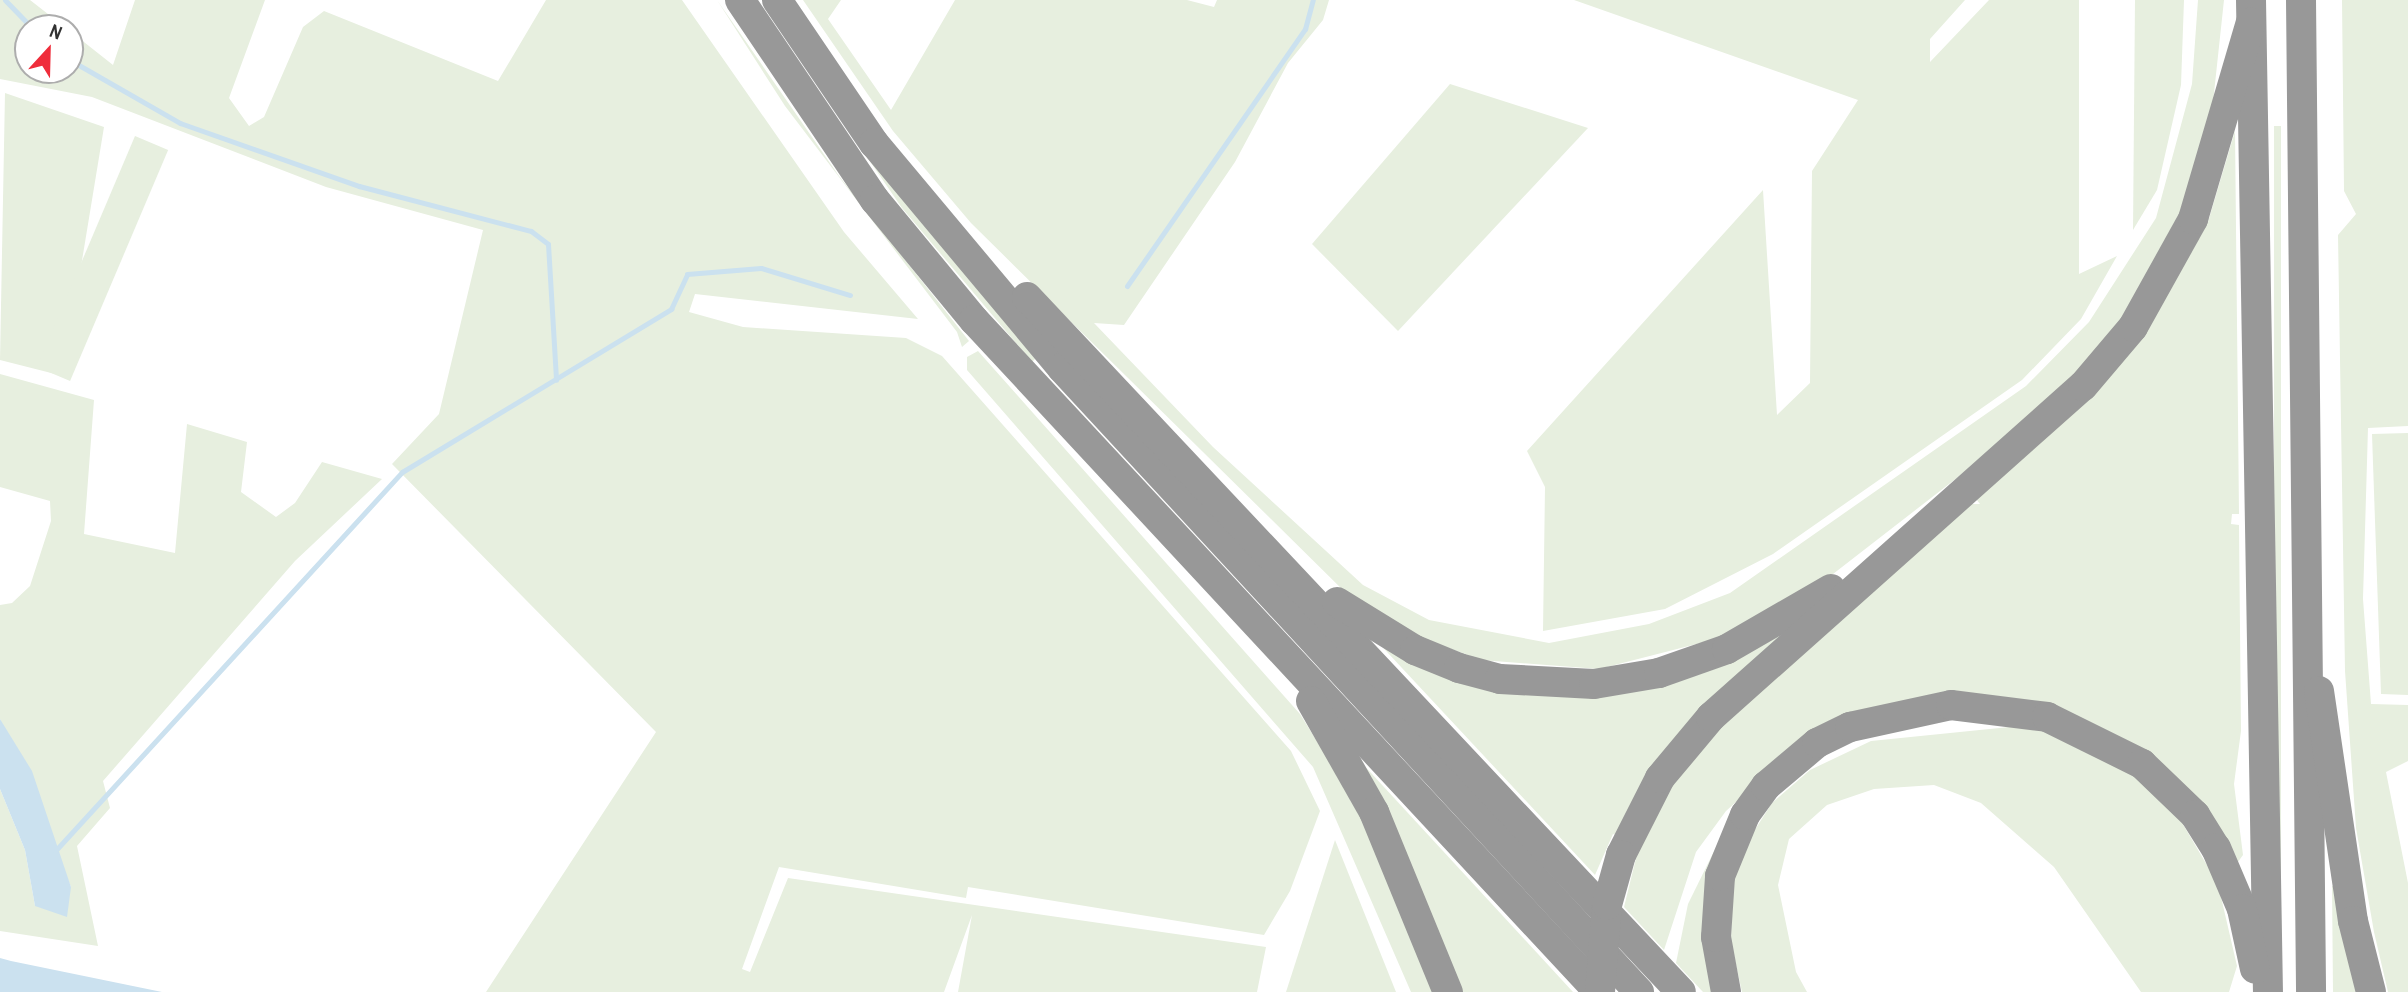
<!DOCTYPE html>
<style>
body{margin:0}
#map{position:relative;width:2408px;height:992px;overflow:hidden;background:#fff;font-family:"Archivo Narrow",sans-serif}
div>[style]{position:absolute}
.green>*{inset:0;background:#e7efdf;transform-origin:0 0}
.water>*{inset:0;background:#cbe1ef}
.stream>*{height:5px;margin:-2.5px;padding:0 2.5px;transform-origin:2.5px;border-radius:2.5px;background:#cbe1ef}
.highway>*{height:30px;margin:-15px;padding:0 15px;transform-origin:15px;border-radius:15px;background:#989898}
.highway-bridge>*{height:30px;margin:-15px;padding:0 15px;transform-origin:15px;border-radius:15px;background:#989898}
span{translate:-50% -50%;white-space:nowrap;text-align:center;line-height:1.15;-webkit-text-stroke:7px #fff;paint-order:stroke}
.north{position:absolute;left:14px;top:14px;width:70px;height:70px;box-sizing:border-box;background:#fff;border:2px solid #adadad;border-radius:50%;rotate:22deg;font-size:19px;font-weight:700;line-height:28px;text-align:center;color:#313131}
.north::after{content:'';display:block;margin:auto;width:24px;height:32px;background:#ef2d3b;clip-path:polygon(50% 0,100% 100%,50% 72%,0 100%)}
</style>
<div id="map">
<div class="green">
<div style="clip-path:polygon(0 0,30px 0,66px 28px,28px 28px,28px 70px,70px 70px,70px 31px,113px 65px,135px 0,265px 0,229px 98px,249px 126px,264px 117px,303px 27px,324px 11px,498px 81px,546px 0,682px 0,844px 232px,918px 319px,695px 294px,689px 312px,743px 327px,906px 338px,942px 356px,1291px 751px,1320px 811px,1290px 891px,1264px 935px,968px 887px,966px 898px,779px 867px,742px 969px,750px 972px,788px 878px,1266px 947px,1257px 992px,958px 992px,972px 915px,944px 992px,486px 992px,656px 732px,392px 464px,439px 414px,483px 230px,326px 187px,92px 97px,0 79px)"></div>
<div style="clip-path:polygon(717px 0,839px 176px,969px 341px,962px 347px,957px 332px,785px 106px)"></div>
<div style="clip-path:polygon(759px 0,898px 193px,1036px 358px,1032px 362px,902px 208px)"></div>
<div style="clip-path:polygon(803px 0,841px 0,828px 19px,891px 110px,955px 0,1187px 0,1214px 7px,1217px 0,1329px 0,1323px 20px,1288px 63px,1235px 162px,1124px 325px,1094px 323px,1213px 447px,1363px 585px,1429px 620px,1549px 643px,1649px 624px,1730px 593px,2026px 386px,2089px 322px,2156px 218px,2192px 84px,2198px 0,2224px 0,2211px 121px,2189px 194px,2135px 304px,2090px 360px,1998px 446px,1824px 581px,1720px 638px,1599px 669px,1481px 660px,1419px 637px,1353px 600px,971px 223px,893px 131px)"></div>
<div style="clip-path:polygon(1574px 0,1965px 0,1930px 39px,1930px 62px,1989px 0,2079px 0,2079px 274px,2117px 256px,2081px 319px,2022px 380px,1773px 554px,1665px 609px,1543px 631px,1545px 487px,1527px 451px,1763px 190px,1777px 415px,1810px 383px,1812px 171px,1858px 100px)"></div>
<div style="clip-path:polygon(2135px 0,2184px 0,2181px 85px,2157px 190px,2133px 230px)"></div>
<div style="clip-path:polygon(2342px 0,2408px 0,2408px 426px,2368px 428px,2363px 599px,2371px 704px,2408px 705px,2408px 761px,2386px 772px,2408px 883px,2408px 992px,2388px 992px,2374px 932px,2356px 828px,2345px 671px,2338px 235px,2356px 214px,2344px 191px)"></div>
<div style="clip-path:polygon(1450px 84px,1588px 128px,1398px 331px,1312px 244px)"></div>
<div style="clip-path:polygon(5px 93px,104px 127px,63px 376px,0 360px)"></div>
<div style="left:2274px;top:126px;width:7px;height:866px"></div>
<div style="clip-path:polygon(2235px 131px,2239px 514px,2232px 514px,2231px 524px,2239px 525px,2241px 731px,2234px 784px,2243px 855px,2235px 866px,2190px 795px,1974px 696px,1779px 763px,1726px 811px,1696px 852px,1664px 950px,1624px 907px,1640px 842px,1662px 797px,1713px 729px,1971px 504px,1980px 504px,1976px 499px,2145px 330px,2208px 222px)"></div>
<div style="left:135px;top:136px;width:36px;height:251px;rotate:23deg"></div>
<div style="clip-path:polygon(978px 351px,1300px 714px,1370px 827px,1436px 992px,1411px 992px,1313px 767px,967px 370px,967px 357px)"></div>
<div style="clip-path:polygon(0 374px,94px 400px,84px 534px,175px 553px,187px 424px,247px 442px,241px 492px,276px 517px,295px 503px,322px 462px,382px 479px,295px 561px,103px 781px,110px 808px,77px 846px,98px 946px,0 931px,0 789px,25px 850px,35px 906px,71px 887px,0 719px,0 605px,12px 603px,30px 586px,51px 521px,50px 501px,0 487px)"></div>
<div style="clip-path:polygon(2408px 433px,2408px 695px,2381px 694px,2372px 434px)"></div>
<div style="clip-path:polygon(1787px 628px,1618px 836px,1613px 834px,1595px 875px,1374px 638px,1551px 692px)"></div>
<div style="clip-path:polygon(2039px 724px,2114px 758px,2167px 797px,2218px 884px,2237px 966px,2229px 992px,2141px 992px,2054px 867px,1981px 803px,1934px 785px,1874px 789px,1827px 805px,1789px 839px,1778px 885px,1796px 972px,1807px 992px,1742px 992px,1731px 942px,1732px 885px,1742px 850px,1772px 803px,1810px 770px,1871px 741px)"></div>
<div style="clip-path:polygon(1348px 748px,1573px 992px,1461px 992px)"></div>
<div style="clip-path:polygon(1720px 839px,1719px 992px,1703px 992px,1676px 963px,1688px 904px)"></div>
<div style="clip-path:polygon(1335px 840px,1396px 992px,1286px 992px)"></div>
<div style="clip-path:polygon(2332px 886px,2336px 886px,2358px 992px,2333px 992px)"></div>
</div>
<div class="water">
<div style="clip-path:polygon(0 719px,32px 771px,71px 887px,67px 917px,35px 906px,25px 850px,0 789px)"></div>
<div style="clip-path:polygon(0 958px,11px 961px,162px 992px,0 992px)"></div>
</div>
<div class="stream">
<div style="left:5px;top:0;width:39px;rotate:46deg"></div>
<div style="left:70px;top:60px;width:127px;rotate:29.8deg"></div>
<div style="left:180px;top:123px;width:190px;rotate:19.4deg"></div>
<div style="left:359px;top:186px;width:178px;rotate:14.7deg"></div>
<div style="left:531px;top:231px;width:21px;rotate:37deg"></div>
<div style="left:548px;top:244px;width:136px;rotate:86.6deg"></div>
<div style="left:1127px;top:286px;width:313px;rotate:-55.3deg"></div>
<div style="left:1305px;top:29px;width:30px;rotate:-75deg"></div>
<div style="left:55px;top:851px;width:514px;rotate:-47.52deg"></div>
<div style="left:402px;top:472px;width:315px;rotate:-31.2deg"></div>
<div style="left:671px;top:309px;width:38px;rotate:-65deg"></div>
<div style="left:687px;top:274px;width:74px;rotate:-4.6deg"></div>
<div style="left:761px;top:268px;width:93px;rotate:16.9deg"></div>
</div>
<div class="highway">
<div style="left:740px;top:0;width:241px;rotate:56deg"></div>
<div style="left:875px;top:200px;width:156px;rotate:50.5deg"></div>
<div style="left:974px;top:320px;width:918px;rotate:47.08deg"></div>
<div style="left:777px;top:0;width:173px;rotate:55.9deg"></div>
<div style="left:874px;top:143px;width:293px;rotate:50.1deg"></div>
<div style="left:1062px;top:368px;width:850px;rotate:47.24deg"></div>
<div style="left:2251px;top:0;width:992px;rotate:89.02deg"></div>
<div style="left:2301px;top:0;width:992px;rotate:89.42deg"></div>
<div style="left:1027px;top:297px;width:954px;rotate:46.74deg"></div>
<div style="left:1337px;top:602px;width:92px;rotate:31.6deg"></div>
<div style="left:1415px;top:650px;width:48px;rotate:22.2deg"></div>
<div style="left:1459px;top:668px;width:42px;rotate:15deg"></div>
<div style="left:1500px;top:679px;width:94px;rotate:3deg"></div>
<div style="left:1594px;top:684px;width:66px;rotate:-9.6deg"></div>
<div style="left:1659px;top:673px;width:72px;rotate:-19.4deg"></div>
<div style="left:1727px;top:649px;width:120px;rotate:-30deg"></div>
<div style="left:2319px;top:691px;width:232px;rotate:81.6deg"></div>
<div style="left:2353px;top:921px;width:73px;rotate:75.8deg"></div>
<div style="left:1311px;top:701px;width:128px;rotate:60.4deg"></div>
<div style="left:1374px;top:812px;width:195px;rotate:67.7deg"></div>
<div style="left:1621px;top:855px;width:86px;rotate:-63.1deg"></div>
<div style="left:1660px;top:778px;width:80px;rotate:-50.1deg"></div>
<div style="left:1711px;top:717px;width:498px;rotate:-41.7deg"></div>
<div style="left:2083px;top:386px;width:77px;rotate:-49.7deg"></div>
<div style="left:2133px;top:327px;width:124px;rotate:-60.9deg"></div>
<div style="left:2193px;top:219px;width:205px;rotate:-73.6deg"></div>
<div style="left:1726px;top:992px;width:56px;rotate:-100.3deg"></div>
<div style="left:1716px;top:937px;width:61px;rotate:-86.2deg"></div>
<div style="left:1720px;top:876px;width:66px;rotate:-67.7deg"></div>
<div style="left:1745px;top:815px;width:36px;rotate:-54deg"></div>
<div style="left:1766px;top:786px;width:67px;rotate:-40.1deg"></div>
<div style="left:1817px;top:743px;width:37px;rotate:-26deg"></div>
<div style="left:1850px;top:727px;width:103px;rotate:-12.3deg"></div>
<div style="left:1951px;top:705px;width:97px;rotate:7.1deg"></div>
<div style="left:2047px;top:717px;width:106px;rotate:26.3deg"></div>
<div style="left:2142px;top:764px;width:74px;rotate:43.9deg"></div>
<div style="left:2195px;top:815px;width:39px;rotate:58deg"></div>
<div style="left:2216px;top:848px;width:66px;rotate:66.9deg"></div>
<div style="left:2242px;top:909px;width:61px;rotate:77.8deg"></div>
</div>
<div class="highway-bridge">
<div style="left:1600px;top:992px;width:87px;rotate:-85.4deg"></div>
<div style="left:1607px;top:905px;width:52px;rotate:-74.4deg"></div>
</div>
<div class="north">N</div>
</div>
